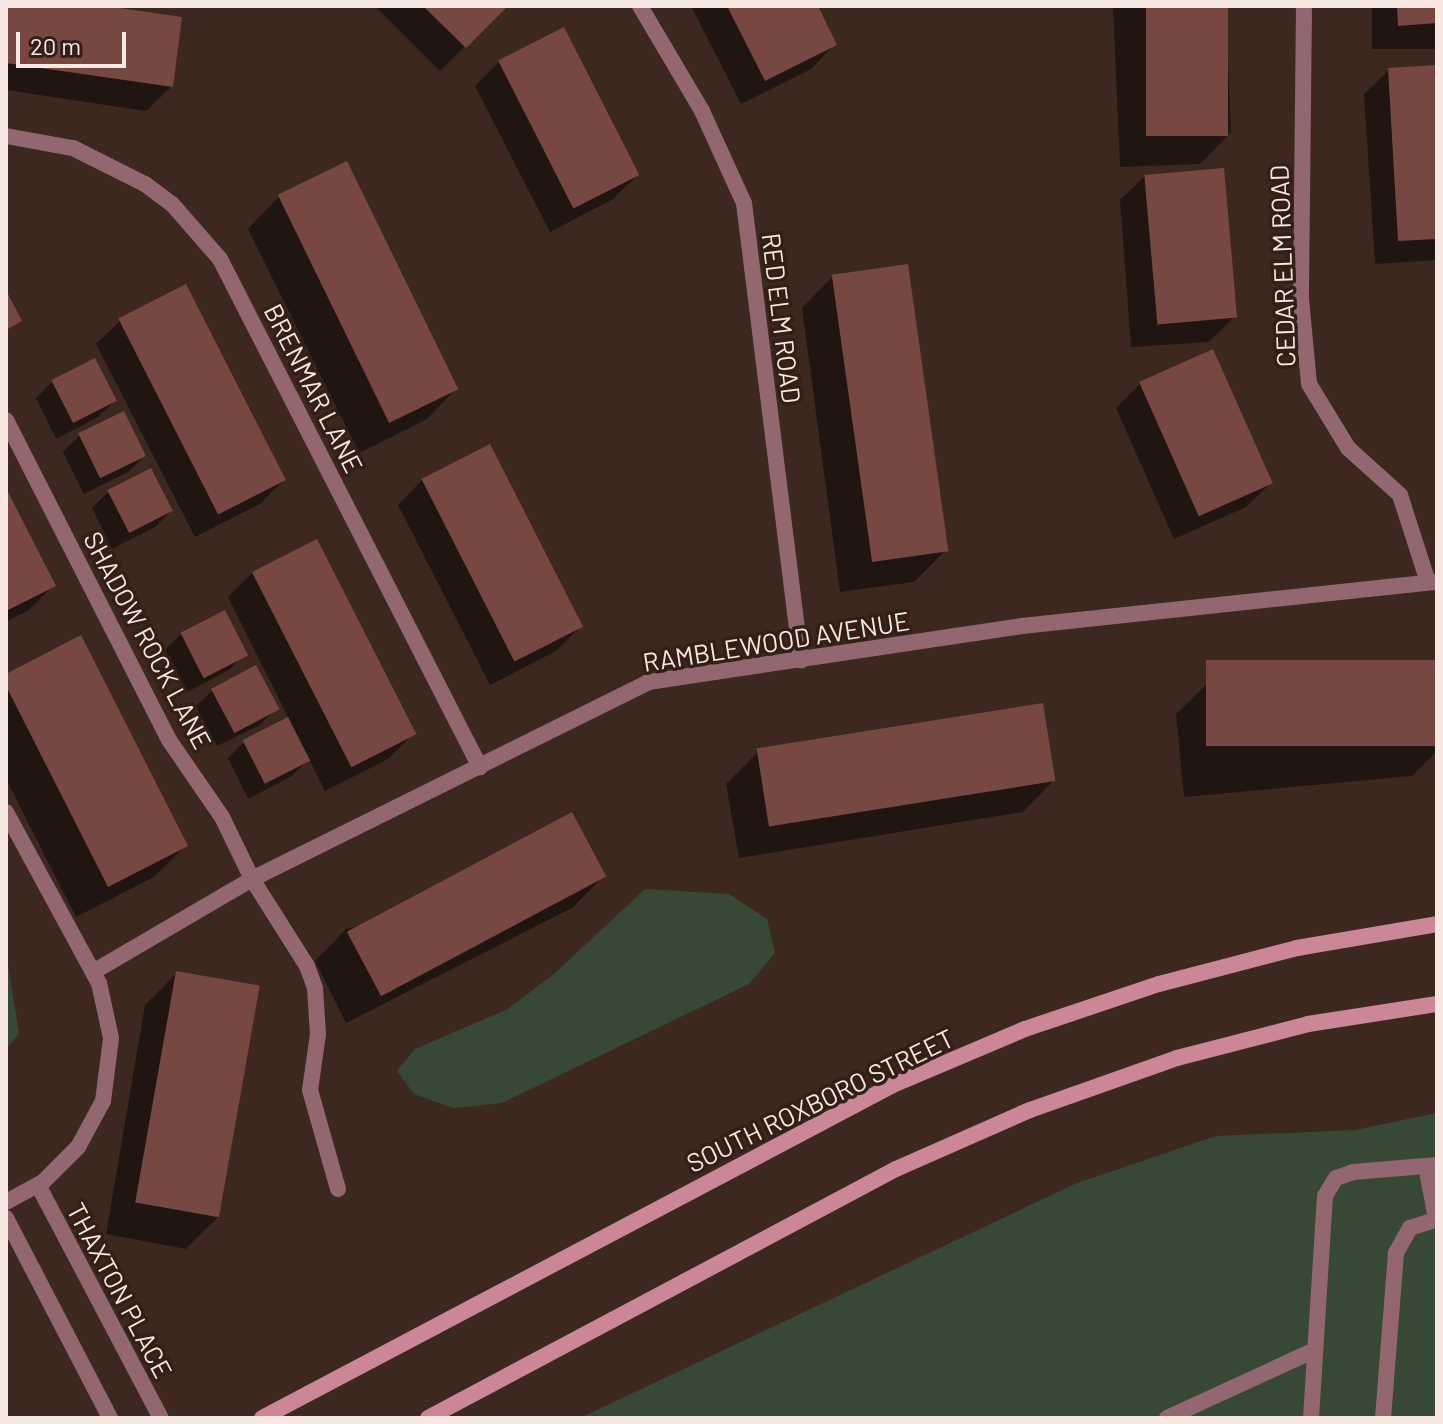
<!DOCTYPE html>
<style>
body{margin:0}
#map{position:relative;width:1443px;height:1424px;overflow:hidden;background:#3d281f;font-family:Barlow,sans-serif}
div>[style]{position:absolute}
.green>*{inset:0;background:#374934}
.shadow>*{inset:0;background:#0007;transform-origin:0 0}
.building>*{inset:0;background:#774741;transform-origin:0 0}
.lane>*{height:16px;margin:-8px;padding:0 8px;transform-origin:8px;border-radius:8px;background:#936770}
.street>*{height:16px;margin:-8px;padding:0 8px;transform-origin:8px;border-radius:8px;background:#936770}
.secondary>*{height:16px;margin:-8px;padding:0 8px;transform-origin:8px;border-radius:8px;background:#cb8796}
span{translate:-50% -50%;white-space:nowrap;text-align:center;line-height:1.15;-webkit-text-stroke:7px #331f15;paint-order:stroke}
.street-label{font-size:26px;color:#f7e9e2}
.frame{position:absolute;inset:0;border:8px solid #f7e9e2;pointer-events:none}
.scale{position:absolute;left:16px;top:32px;width:110px;height:36px;box-sizing:border-box;border:4px solid #f7e9e2;border-top:0;padding-left:10px;font-size:24px;line-height:28px;white-space:nowrap;color:#f7e9e2;-webkit-text-stroke:6px #331f15;paint-order:stroke}
</style>
<div id="map">
<div class="green">
<div style="clip-path:polygon(645px 889px,729px 894px,767px 919px,775px 953px,749px 984px,502px 1103px,453px 1108px,414px 1094px,397px 1071px,415px 1049px,508px 1009px,555px 973px)"></div>
<div style="clip-path:polygon(6px 952px,19px 1034px,6px 1049px)"></div>
<div style="clip-path:polygon(1437px 1113px,1437px 1418px,580px 1418px,1077px 1183px,1216px 1136px,1355px 1130px)"></div>
</div>
<div class="shadow">
<div style="clip-path:polygon(6px 6px,92px 6px,171px 87px,146px 111px,6px 90px)"></div>
<div style="clip-path:polygon(375px 6px,505px 6px,440px 71px)"></div>
<div style="clip-path:polygon(691px 6px,815px 6px,835px 44px,811px 69px,741px 104px)"></div>
<div style="clip-path:polygon(1113px 6px,1226px 6px,1231px 132px,1200px 164px,1120px 167px)"></div>
<div style="left:1372px;top:6px;width:65px;height:43px"></div>
<div style="clip-path:polygon(499px 62px,638px 175px,613px 199px,550px 232px,475px 86px)"></div>
<div style="clip-path:polygon(1437px 67px,1437px 260px,1375px 264px,1364px 94px,1389px 70px)"></div>
<div style="clip-path:polygon(1145px 176px,1234px 317px,1209px 342px,1131px 347px,1120px 200px)"></div>
<div style="clip-path:polygon(279px 197px,457px 388px,426px 420px,359px 453px,248px 229px)"></div>
<div style="clip-path:polygon(833px 276px,946px 550px,914px 582px,840px 592px,802px 308px)"></div>
<div style="clip-path:polygon(121px 320px,284px 480px,260px 504px,195px 537px,96px 344px)"></div>
<div style="clip-path:polygon(94px 360px,115px 401px,98px 417px,56px 439px,36px 398px,52px 382px)"></div>
<div style="clip-path:polygon(1140px 384px,1271px 483px,1246px 507px,1174px 539px,1116px 408px)"></div>
<div style="clip-path:polygon(79px 436px,144px 456px,128px 472px,84px 494px,63px 452px)"></div>
<div style="clip-path:polygon(150px 470px,171px 511px,155px 527px,112px 549px,92px 508px,108px 492px)"></div>
<div style="clip-path:polygon(422px 480px,581px 626px,556px 651px,490px 685px,398px 505px)"></div>
<div style="clip-path:polygon(6px 493px,53px 586px,29px 610px,6px 622px)"></div>
<div style="clip-path:polygon(316px 541px,412px 735px,388px 759px,325px 791px,309px 759px,292px 776px,248px 799px,228px 758px,244px 742px,289px 719px,228px 597px,252px 573px)"></div>
<div style="clip-path:polygon(181px 634px,245px 654px,229px 670px,187px 692px,165px 650px)"></div>
<div style="clip-path:polygon(6px 676px,186px 845px,154px 877px,76px 917px,6px 779px)"></div>
<div style="clip-path:polygon(1437px 677px,1437px 751px,1412px 776px,1184px 797px,1176px 714px,1208px 683px)"></div>
<div style="clip-path:polygon(213px 690px,276px 708px,260px 725px,217px 746px,196px 706px)"></div>
<div style="clip-path:polygon(758px 752px,1054px 780px,1023px 812px,739px 858px,726px 784px)"></div>
<div style="clip-path:polygon(603px 877px,572px 908px,346px 1023px,315px 961px,346px 929px)"></div>
<div style="clip-path:polygon(177px 973px,218px 1217px,186px 1249px,106px 1234px,145px 1005px)"></div>
</div>
<div class="building">
<div style="clip-path:polygon(6px 6px,106px 6px,182px 17px,173px 87px,6px 63px)"></div>
<div style="clip-path:polygon(423px 6px,508px 6px,466px 48px)"></div>
<div style="clip-path:polygon(727px 6px,818px 6px,837px 45px,765px 81px)"></div>
<div style="left:1146px;top:6px;width:82px;height:130px"></div>
<div style="clip-path:polygon(1397px 6px,1437px 6px,1437px 23px,1398px 26px)"></div>
<div style="left:564px;top:27px;width:166px;height:74px;rotate:63deg"></div>
<div style="clip-path:polygon(1437px 65px,1437px 239px,1398px 241px,1388px 68px)"></div>
<div style="left:347px;top:161px;width:254px;height:77px;rotate:64deg"></div>
<div style="left:1224px;top:168px;width:150px;height:80px;rotate:85deg"></div>
<div style="left:908px;top:264px;width:290px;height:77px;rotate:82deg"></div>
<div style="left:186px;top:284px;width:220px;height:76px;rotate:63deg"></div>
<div style="clip-path:polygon(6px 290px,22px 321px,6px 330px)"></div>
<div style="left:1213px;top:349px;width:147px;height:81px;rotate:66deg"></div>
<div style="left:95px;top:358px;width:48px;height:49px;rotate:63deg"></div>
<div style="left:124px;top:411px;width:50px;height:51px;rotate:64deg"></div>
<div style="left:490px;top:444px;width:205px;height:77px;rotate:63deg"></div>
<div style="left:151px;top:468px;width:48px;height:49px;rotate:63deg"></div>
<div style="clip-path:polygon(6px 488px,56px 586px,6px 611px)"></div>
<div style="left:317px;top:539px;width:219px;height:73px;rotate:63deg"></div>
<div style="left:225px;top:610px;width:51px;height:50px;rotate:63deg"></div>
<div style="clip-path:polygon(81px 635px,188px 846px,108px 887px,6px 686px,6px 674px)"></div>
<div style="left:1437px;top:660px;width:86px;height:231px;rotate:90deg"></div>
<div style="left:256px;top:665px;width:50px;height:51px;rotate:62deg"></div>
<div style="left:1043px;top:703px;width:79px;height:290px;rotate:81deg"></div>
<div style="left:288px;top:717px;width:49px;height:51px;rotate:63deg"></div>
<div style="left:572px;top:812px;width:73px;height:255px;rotate:62deg"></div>
<div style="left:176px;top:971px;width:85px;height:235px;rotate:10deg"></div>
</div>
<div class="lane">
<div style="left:6px;top:420px;width:359px;rotate:63deg"></div>
<div style="left:169px;top:740px;width:93px;rotate:55.5deg"></div>
<div style="left:222px;top:817px;width:69px;rotate:64.2deg"></div>
<div style="left:1426px;top:1166px;width:54px;rotate:79.3deg"></div>
<div style="left:1167px;top:1418px;width:163px;rotate:-24.7deg"></div>
<div style="left:1311px;top:1418px;width:222px;rotate:-86.4deg"></div>
<div style="left:1325px;top:1196px;width:21px;rotate:-59deg"></div>
<div style="left:1336px;top:1178px;width:18px;rotate:-19deg"></div>
<div style="left:1353px;top:1172px;width:84px;rotate:-4.8deg"></div>
<div style="left:1383px;top:1418px;width:166px;rotate:-85.5deg"></div>
<div style="left:1396px;top:1253px;width:29px;rotate:-61deg"></div>
<div style="left:1410px;top:1228px;width:28px;rotate:-18deg"></div>
</div>
<div class="street">
<div style="left:640px;top:6px;width:122px;rotate:59.4deg"></div>
<div style="left:702px;top:111px;width:101px;rotate:65.5deg"></div>
<div style="left:744px;top:203px;width:461px;rotate:82.9deg"></div>
<div style="left:1304px;top:6px;width:293px;rotate:90.6deg"></div>
<div style="left:1301px;top:299px;width:85px;rotate:84.6deg"></div>
<div style="left:1309px;top:384px;width:75px;rotate:58.6deg"></div>
<div style="left:1348px;top:448px;width:70px;rotate:42.1deg"></div>
<div style="left:1400px;top:495px;width:91px;rotate:72.2deg"></div>
<div style="left:6px;top:136px;width:68px;rotate:10.2deg"></div>
<div style="left:73px;top:148px;width:80px;rotate:26.6deg"></div>
<div style="left:145px;top:184px;width:34px;rotate:37deg"></div>
<div style="left:172px;top:204px;width:73px;rotate:48.9deg"></div>
<div style="left:220px;top:259px;width:571px;rotate:62.9deg"></div>
<div style="left:6px;top:812px;width:195px;rotate:61.5deg"></div>
<div style="left:99px;top:983px;width:56px;rotate:77.7deg"></div>
<div style="left:111px;top:1038px;width:64px;rotate:97.2deg"></div>
<div style="left:103px;top:1101px;width:52px;rotate:118.5deg"></div>
<div style="left:78px;top:1147px;width:49px;rotate:135deg"></div>
<div style="left:43px;top:1182px;width:42px;rotate:151.6deg"></div>
<div style="left:252px;top:879px;width:103px;rotate:57.7deg"></div>
<div style="left:307px;top:966px;width:23px;rotate:70deg"></div>
<div style="left:315px;top:988px;width:46px;rotate:86.3deg"></div>
<div style="left:318px;top:1034px;width:57px;rotate:98.1deg"></div>
<div style="left:310px;top:1090px;width:103px;rotate:74.2deg"></div>
<div style="left:93px;top:972px;width:184px;rotate:-30.3deg"></div>
<div style="left:252px;top:879px;width:442px;rotate:-26.4deg"></div>
<div style="left:648px;top:682px;width:378px;rotate:-8.5deg"></div>
<div style="left:1022px;top:626px;width:417px;rotate:-6.1deg"></div>
<div style="left:38px;top:1185px;width:263px;rotate:62.2deg"></div>
<div style="left:6px;top:1218px;width:225px;rotate:62.5deg"></div>
</div>
<div class="secondary">
<div style="left:262px;top:1418px;width:713px;rotate:-27.82deg"></div>
<div style="left:893px;top:1085px;width:143px;rotate:-23deg"></div>
<div style="left:1025px;top:1029px;width:141px;rotate:-18.6deg"></div>
<div style="left:1159px;top:984px;width:143px;rotate:-14.6deg"></div>
<div style="left:1297px;top:948px;width:142px;rotate:-9.7deg"></div>
<div style="left:428px;top:1418px;width:530px;rotate:-28.02deg"></div>
<div style="left:896px;top:1169px;width:146px;rotate:-23.8deg"></div>
<div style="left:1030px;top:1110px;width:156px;rotate:-19.5deg"></div>
<div style="left:1177px;top:1058px;width:135px;rotate:-14.5deg"></div>
<div style="left:1308px;top:1024px;width:131px;rotate:-8.8deg"></div>
</div>
<div class="street-label">
<span style="left:1282px;top:266px;rotate:-92deg">CEDAR ELM ROAD</span>
<span style="left:782px;top:318px;rotate:83deg">RED ELM ROAD</span>
<span style="left:314px;top:388px;rotate:63deg">BRENMAR LANE</span>
<span style="left:148px;top:640px;rotate:62deg">SHADOW ROCK LANE</span>
<span style="left:776px;top:641px;rotate:-9deg">RAMBLEWOOD AVENUE</span>
<span style="left:820px;top:1100px;rotate:-26deg">SOUTH ROXBORO STREET</span>
<span style="left:120px;top:1290px;rotate:62deg">THAXTON PLACE</span>
</div>
<div class="frame"></div>
<div class="scale">20 m</div>
</div>
